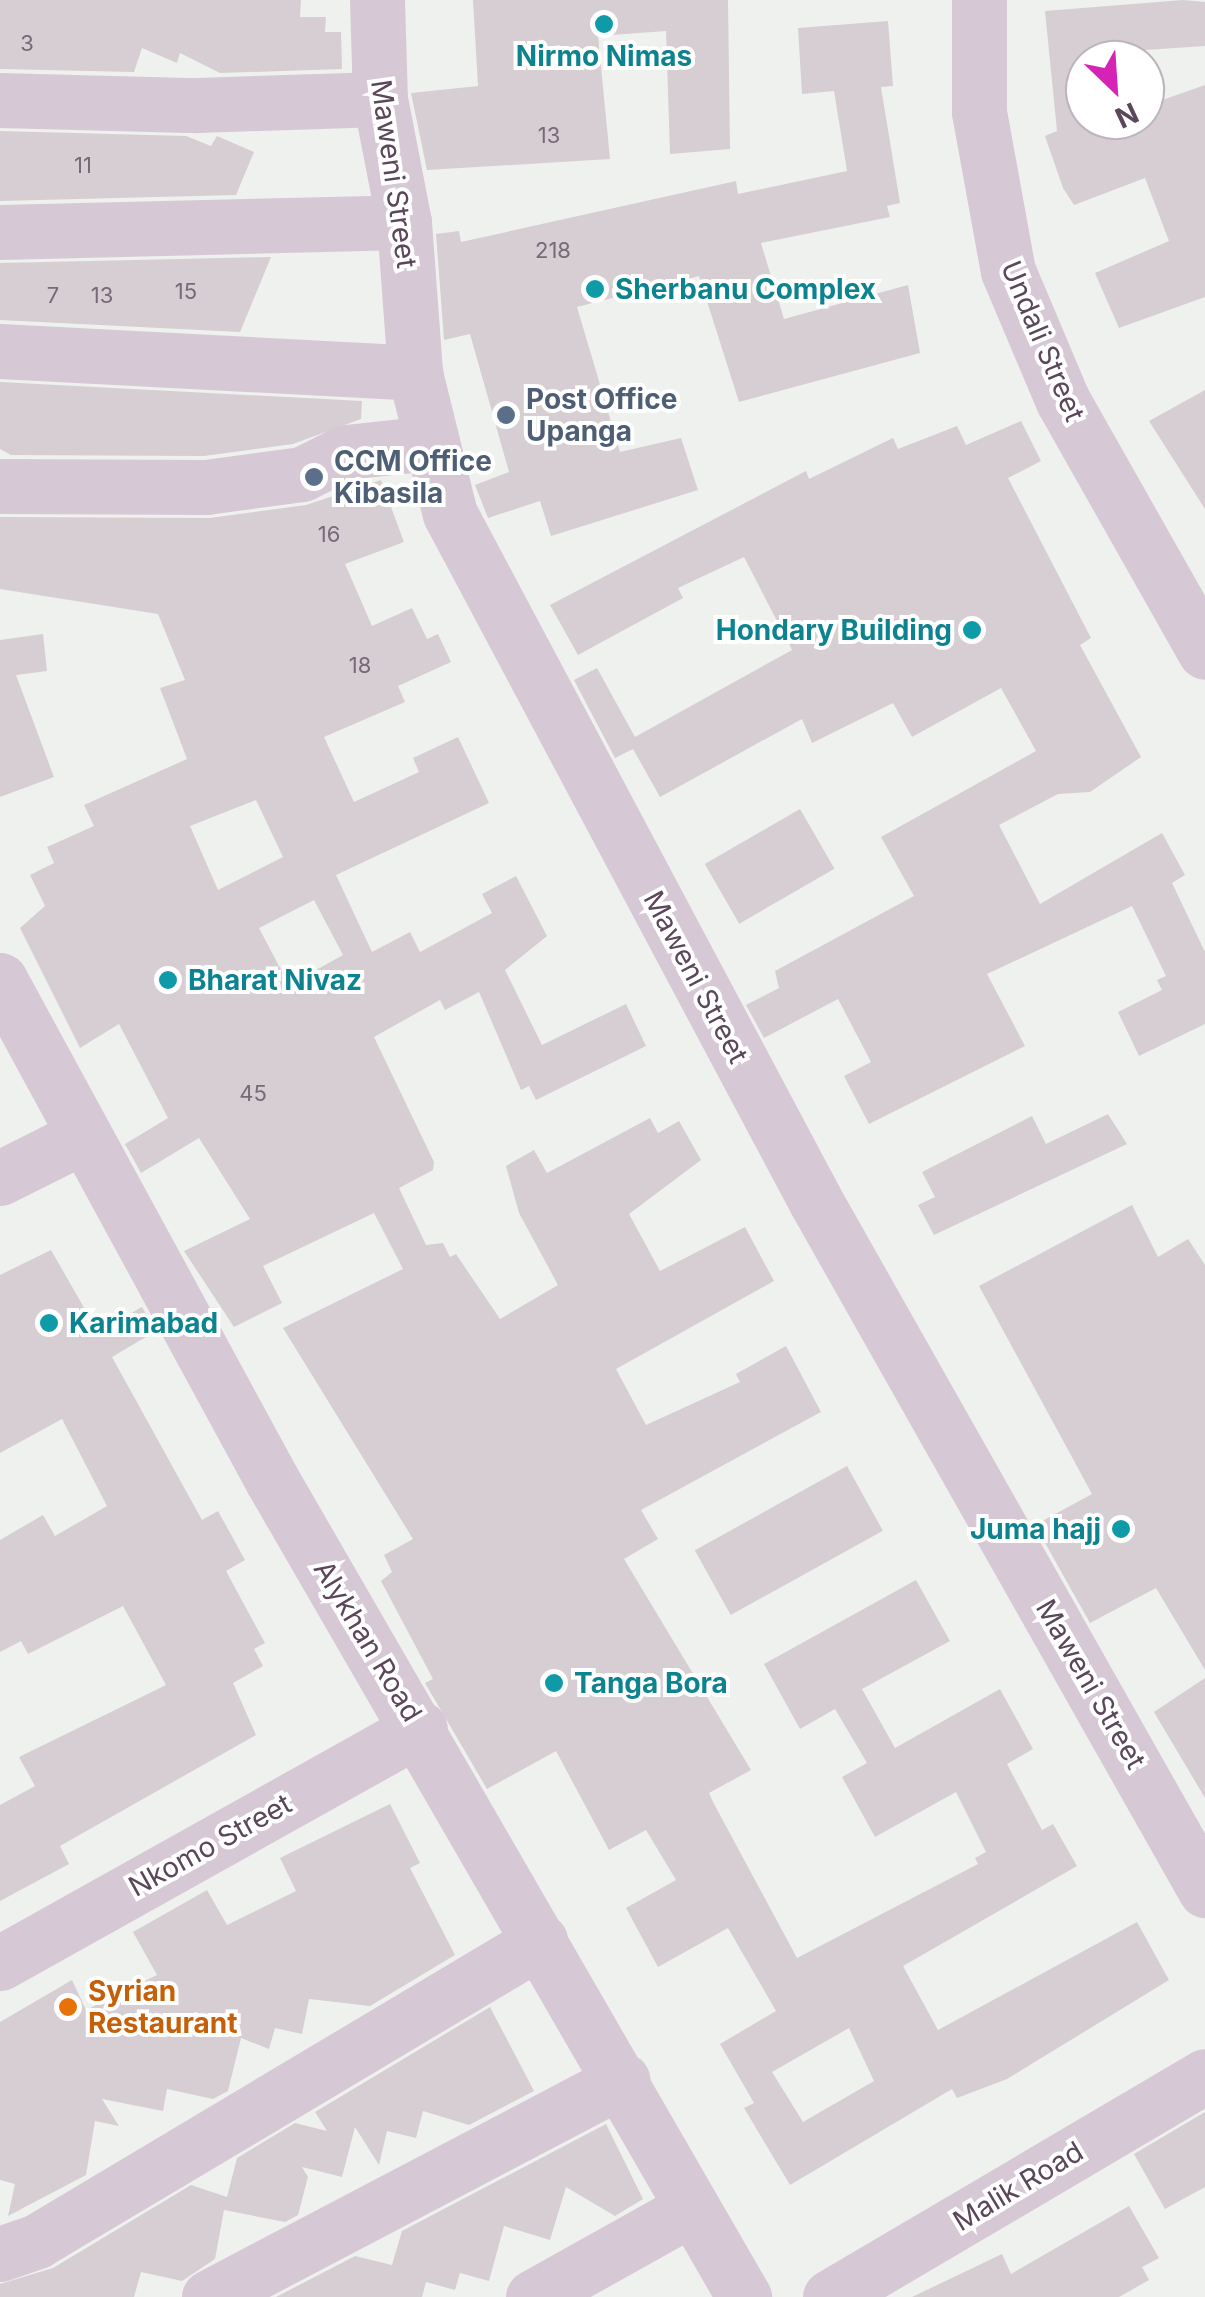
<!DOCTYPE html>
<style>
body{margin:0}
#map{position:relative;width:1205px;height:2297px;overflow:hidden;background:#eff1ee;font-family:Inter,sans-serif}
div>[style]{position:absolute}
.building>*{inset:0;background:#d6ced3;transform-origin:0 0}
.minor>*{height:55px;margin:-27.5px;padding:0 27.5px;transform-origin:27.5px;border-radius:27.5px;background:#d7c8d6}
.dots>*{width:28px;height:28px;translate:-50% -50%;box-sizing:border-box;border:5px solid #fff;border-radius:50%}
span{translate:-50% -50%;white-space:nowrap;text-align:center;line-height:1.15;-webkit-text-stroke:8px #fff;paint-order:stroke}
.number-label{font-size:22px;color:#796978}
.number-label span{-webkit-text-stroke-width:0}
.culture-label{font-size:28px;color:#0d838f;font-weight:700}
.left{translate:0 -50%;text-align:left}
.right{translate:-100% -50%;text-align:right}
.street-label{font-size:28px;color:#5a4759}
.service-label{font-size:28px;color:#4e5e75;font-weight:700}
.food-label{font-size:28px;color:#c56008;font-weight:700}
.north{position:absolute;left:1065px;top:40px;width:100px;height:100px;box-sizing:border-box;background:#fff;border:2px solid #bdb5bd;border-radius:50%;rotate:155deg;font-size:28px;font-weight:700;line-height:40px;text-align:center;color:#5a4759}
.north::after{content:'';display:block;margin:auto;width:35px;height:45px;background:#d524b5;clip-path:polygon(50% 0,100% 100%,50% 72%,0 100%)}
</style>
<div id="map">
<div class="building">
<div style="clip-path:polygon(0 0,301px 0,300px 17px,326px 17px,325px 32px,341px 32px,342px 69px,220px 73px,180px 53px,177px 63px,142px 48px,134px 72px,0 69px)"></div>
<div style="clip-path:polygon(473px 0,728px 0,730px 149px,670px 154px,666px 31px,598px 36px,610px 159px,427px 170px,411px 93px,478px 86px)"></div>
<div style="clip-path:polygon(1183px 0,1205px 2px,1205px 46px,1085px 54px,1085px 120px,1145px 120px,1145px 106px,1205px 85px,1205px 297px,1119px 328px,1095px 273px,1169px 241px,1145px 178px,1074px 205px,1063px 188px,1045px 136px,1057px 131px,1045px 11px)"></div>
<div style="clip-path:polygon(888px 21px,893px 86px,881px 87px,900px 203px,887px 206px,890px 217px,761px 243px,784px 319px,908px 285px,920px 353px,739px 402px,699px 276px,577px 307px,620px 452px,681px 438px,698px 490px,551px 536px,540px 501px,488px 518px,475px 485px,509px 472px,470px 334px,444px 340px,436px 234px,459px 231px,461px 242px,736px 181px,738px 194px,847px 171px,834px 91px,802px 94px,798px 28px)"></div>
<div style="clip-path:polygon(0 131px,186px 136px,211px 146px,217px 136px,254px 152px,236px 195px,0 201px)"></div>
<div style="clip-path:polygon(271px 257px,240px 332px,0 320px,0 263px)"></div>
<div style="clip-path:polygon(0 382px,362px 401px,361px 419px,293px 444px,204px 456px,11px 455px,0 449px)"></div>
<div style="clip-path:polygon(1205px 390px,1205px 509px,1149px 421px)"></div>
<div style="clip-path:polygon(1021px 421px,1041px 461px,1008px 478px,1091px 638px,1080px 645px,1141px 757px,1090px 792px,1058px 794px,999px 825px,1040px 904px,1162px 833px,1185px 875px,1172px 883px,1205px 952px,1205px 1024px,1139px 1056px,1118px 1012px,1162px 990px,1157px 980px,1166px 976px,1132px 906px,987px 974px,1025px 1046px,869px 1124px,844px 1076px,871px 1062px,838px 999px,764px 1038px,746px 1005px,779px 988px,775px 971px,914px 896px,881px 837px,1036px 751px,1001px 688px,912px 737px,893px 703px,812px 743px,802px 719px,660px 797px,633px 749px,615px 758px,574px 680px,597px 668px,635px 737px,792px 650px,744px 557px,678px 588px,683px 598px,578px 655px,550px 605px,806px 471px,809px 479px,893px 438px,898px 449px,957px 426px,966px 445px)"></div>
<div style="clip-path:polygon(evenodd,381px 480px,404px 542px,345px 564px,372px 626px,412px 608px,427px 639px,438px 634px,451px 662px,398px 686px,405px 702px,324px 737px,354px 802px,419px 772px,413px 758px,458px 737px,489px 803px,336px 875px,372px 952px,410px 932px,420px 952px,492px 913px,482px 894px,516px 876px,547px 936px,505px 970px,542px 1045px,626px 1004px,646px 1046px,536px 1100px,529px 1086px,521px 1090px,479px 992px,445px 1010px,440px 1000px,374px 1037px,434px 1162px,433px 1170px,399px 1188px,426px 1245px,443px 1243px,450px 1257px,456px 1254px,500px 1319px,558px 1285px,519px 1213px,506px 1166px,534px 1150px,547px 1173px,650px 1118px,658px 1133px,679px 1121px,701px 1160px,629px 1214px,660px 1271px,745px 1227px,774px 1281px,616px 1369px,646px 1425px,740px 1382px,736px 1374px,786px 1346px,821px 1412px,641px 1510px,658px 1539px,624px 1559px,751px 1770px,709px 1793px,713px 1802px,797px 1958px,978px 1864px,975px 1858px,986px 1852px,956px 1792px,875px 1837px,842px 1777px,867px 1763px,835px 1709px,800px 1729px,764px 1664px,916px 1580px,950px 1641px,862px 1689px,895px 1748px,1000px 1689px,1033px 1749px,1007px 1764px,1042px 1830px,1053px 1824px,1077px 1866px,903px 1966px,938px 2030px,1137px 1922px,1169px 1980px,1007px 2079px,957px 2098px,952px 2089px,790px 2185px,744px 2108px,754px 2103px,720px 2044px,776px 2011px,728px 1928px,658px 1967px,626px 1908px,676px 1880px,646px 1830px,609px 1850px,556px 1751px,487px 1789px,425px 1683px,433px 1679px,381px 1581px,392px 1572px,384px 1555px,413px 1539px,283px 1328px,403px 1269px,374px 1213px,263px 1266px,282px 1303px,234px 1327px,184px 1251px,250px 1219px,199px 1138px,141px 1173px,125px 1144px,168px 1118px,119px 1024px,80px 1048px,20px 928px,45px 906px,30px 875px,54px 863px,47px 847px,94px 826px,84px 805px,187px 759px,160px 688px,185px 680px,158px 614px,0 589px,0 517px,210px 518px,306px 505px,381px 480px,256px 800px,283px 857px,218px 890px,190px 826px,256px 800px,381px 480px,314px 900px,343px 955px,289px 985px,259px 928px,314px 900px,381px 480px,849px 2028px,874px 2081px,803px 2122px,772px 2072px,849px 2028px)"></div>
<div style="clip-path:polygon(43px 634px,47px 671px,16px 675px,54px 777px,0 797px,0 640px)"></div>
<div style="left:800px;top:809px;width:69px;height:110px;rotate:60deg"></div>
<div style="clip-path:polygon(1108px 1114px,1127px 1144px,934px 1235px,918px 1205px,935px 1197px,922px 1172px,1032px 1116px,1046px 1144px)"></div>
<div style="clip-path:polygon(1132px 1205px,1158px 1257px,1188px 1239px,1205px 1265px,1205px 1670px,1156px 1588px,1090px 1623px,1035px 1525px,1092px 1494px,979px 1286px)"></div>
<div style="clip-path:polygon(51px 1250px,98px 1332px,142px 1307px,156px 1331px,112px 1357px,202px 1520px,218px 1511px,245px 1560px,226px 1571px,265px 1643px,254px 1649px,263px 1666px,233px 1683px,256px 1735px,60px 1846px,69px 1864px,0 1901px,0 1805px,35px 1786px,19px 1757px,166px 1685px,123px 1606px,28px 1654px,21px 1641px,0 1652px,0 1540px,43px 1515px,55px 1536px,107px 1506px,62px 1419px,0 1453px,0 1275px)"></div>
<div style="left:847px;top:1466px;width:74px;height:174px;rotate:61deg"></div>
<div style="clip-path:polygon(1205px 1678px,1205px 1798px,1154px 1712px)"></div>
<div style="clip-path:polygon(390px 1804px,420px 1863px,410px 1868px,455px 1955px,370px 2006px,309px 1999px,302px 2034px,275px 2028px,269px 2049px,241px 2038px,228px 2091px,213px 2099px,167px 2089px,163px 2111px,102px 2099px,119px 2126px,95px 2121px,86px 2175px,8px 2216px,15px 2184px,0 2180px,0 2022px,72px 1980px,86px 2010px,157px 1975px,133px 1932px,207px 1890px,227px 1925px,296px 1891px,280px 1858px)"></div>
<div style="clip-path:polygon(490px 2007px,534px 2091px,469px 2125px,423px 2111px,416px 2138px,387px 2131px,379px 2165px,355px 2127px,342px 2177px,302px 2167px,308px 2177px,298px 2215px,285px 2222px,224px 2210px,215px 2259px,182px 2281px,141px 2272px,134px 2297px,0 2297px,0 2284px,53px 2268px,191px 2185px,227px 2197px,225px 2205px,237px 2158px,295px 2123px,327px 2131px,315px 2112px)"></div>
<div style="clip-path:polygon(1205px 2112px,1205px 2187px,1165px 2209px,1134px 2154px)"></div>
<div style="clip-path:polygon(606px 2124px,643px 2199px,615px 2216px,566px 2187px,550px 2240px,504px 2226px,489px 2281px,460px 2273px,455px 2290px,426px 2282px,422px 2297px,276px 2297px,355px 2256px,392px 2265px,402px 2231px)"></div>
<div style="clip-path:polygon(1129px 2206px,1159px 2258px,1142px 2267px,1149px 2280px,1119px 2297px,912px 2297px,1002px 2254px,1011px 2274px)"></div>
</div>
<div class="minor">
<div style="left:377px;top:0;width:99px;rotate:88.3deg"></div>
<div style="left:380px;top:99px;width:125px;rotate:79deg"></div>
<div style="left:404px;top:222px;width:151px;rotate:85.8deg"></div>
<div style="left:415px;top:373px;width:145px;rotate:76.1deg"></div>
<div style="left:450px;top:514px;width:777px;rotate:61.98deg"></div>
<div style="left:815px;top:1200px;width:793px;rotate:60.52deg"></div>
<div style="left:979px;top:0;width:112px;rotate:90deg"></div>
<div style="left:979px;top:112px;width:162px;rotate:79.7deg"></div>
<div style="left:1008px;top:271px;width:141px;rotate:67.1deg"></div>
<div style="left:1063px;top:401px;width:288px;rotate:60.5deg"></div>
<div style="left:0;top:100px;width:197px;rotate:1.5deg"></div>
<div style="left:197px;top:105px;width:183px;rotate:-1.9deg"></div>
<div style="left:0;top:232px;width:404px;rotate:-1.4deg"></div>
<div style="left:0;top:351px;width:416px;rotate:3deg"></div>
<div style="left:0;top:486px;width:206px;rotate:0.3deg"></div>
<div style="left:206px;top:487px;width:97px;rotate:-7.7deg"></div>
<div style="left:302px;top:474px;width:49px;rotate:-26.6deg"></div>
<div style="left:346px;top:452px;width:83px;rotate:-6.2deg"></div>
<div style="left:0;top:980px;width:569px;rotate:61.45deg"></div>
<div style="left:272px;top:1480px;width:944px;rotate:59.98deg"></div>
<div style="left:0;top:1178px;width:94px;rotate:-26.6deg"></div>
<div style="left:0;top:1963px;width:481px;rotate:-29.2deg"></div>
<div style="left:0;top:2254px;width:39px;rotate:-19deg"></div>
<div style="left:37px;top:2241px;width:586px;rotate:-30.81deg"></div>
<div style="left:209px;top:2297px;width:467px;rotate:-27.7deg"></div>
<div style="left:533px;top:2297px;width:182px;rotate:-29.2deg"></div>
<div style="left:830px;top:2297px;width:435px;rotate:-30.5deg"></div>
</div>
<div class="dots">
<div style="left:604px;top:24px;background:#0f9aa8"></div>
<div style="left:595px;top:289px;background:#0f9aa8"></div>
<div style="left:506px;top:415px;background:#5c6f8a"></div>
<div style="left:314px;top:477px;background:#5c6f8a"></div>
<div style="left:972px;top:630px;background:#0f9aa8"></div>
<div style="left:168px;top:980px;background:#0f9aa8"></div>
<div style="left:49px;top:1323px;background:#0f9aa8"></div>
<div style="left:1121px;top:1529px;background:#0f9aa8"></div>
<div style="left:554px;top:1683px;background:#0f9aa8"></div>
<div style="left:68px;top:2007px;background:#e8710a"></div>
</div>
<div class="number-label">
<span style="left:27px;top:44px">3</span>
<span style="left:549px;top:136px">13</span>
<span style="left:83px;top:166px">11</span>
<span style="left:553px;top:251px">218</span>
<span style="left:186px;top:292px">15</span>
<span style="left:53px;top:296px">7</span>
<span style="left:102px;top:296px">13</span>
<span style="left:329px;top:535px">16</span>
<span style="left:360px;top:666px">18</span>
<span style="left:253px;top:1094px">45</span>
</div>
<div class="culture-label">
<span style="left:604px;top:56px">Nirmo Nimas</span>
<span class="left" style="left:615px;top:289px">Sherbanu Complex</span>
<span class="right" style="left:952px;top:630px">Hondary Building</span>
<span class="left" style="left:188px;top:980px">Bharat Nivaz</span>
<span class="left" style="left:69px;top:1323px">Karimabad</span>
<span class="right" style="left:1101px;top:1529px">Juma hajj</span>
<span class="left" style="left:574px;top:1683px">Tanga Bora</span>
</div>
<div class="street-label">
<span style="left:394px;top:174px;rotate:82deg">Maweni Street</span>
<span style="left:1043px;top:341px;rotate:67deg">Undali Street</span>
<span style="left:696px;top:977px;rotate:62deg">Maweni Street</span>
<span style="left:368px;top:1641px;rotate:59deg">Alykhan Road</span>
<span style="left:1091px;top:1684px;rotate:60deg">Maweni Street</span>
<span style="left:210px;top:1845px;rotate:-29deg">Nkomo Street</span>
<span style="left:1018px;top:2186px;rotate:-31deg">Malik Road</span>
</div>
<div class="service-label">
<span class="left" style="left:526px;top:415px">Post Office<br>Upanga</span>
<span class="left" style="left:334px;top:477px">CCM Office<br>Kibasila</span>
</div>
<div class="food-label">
<span class="left" style="left:88px;top:2007px">Syrian<br>Restaurant</span>
</div>
<div class="north">N</div>
</div>
